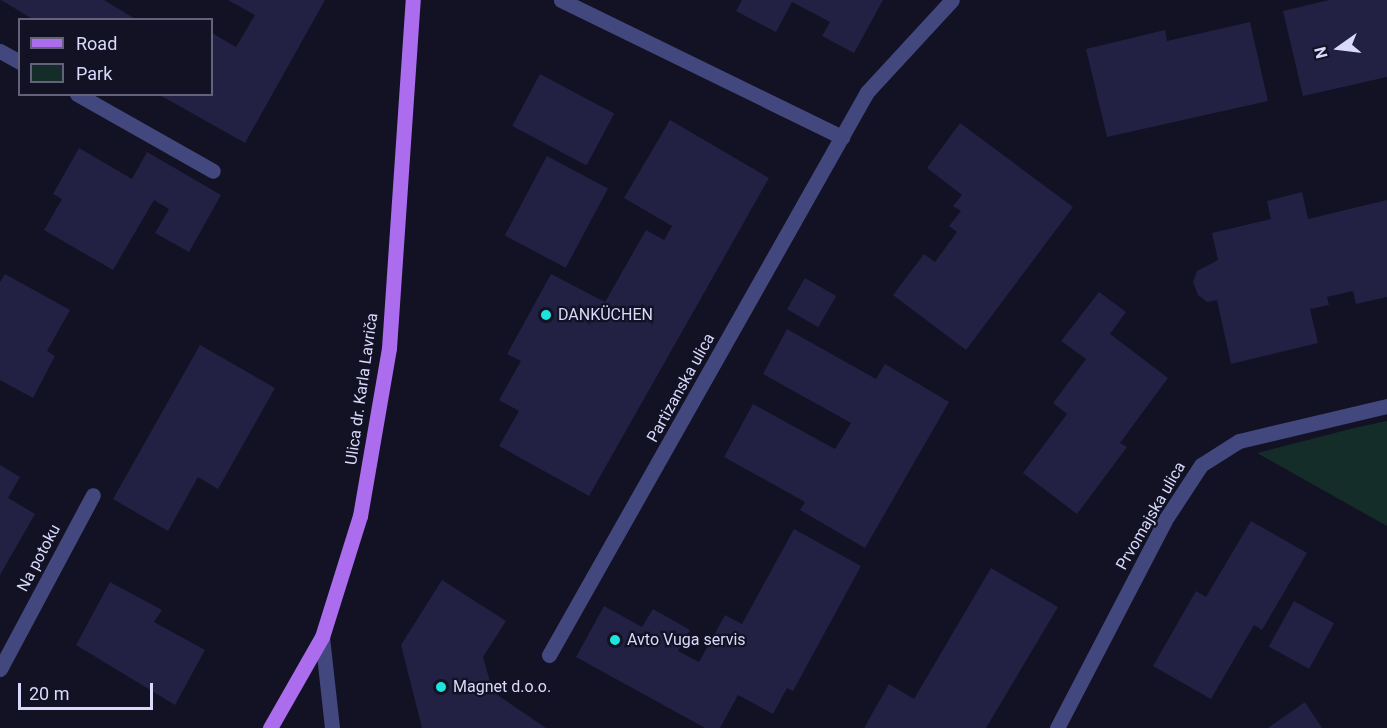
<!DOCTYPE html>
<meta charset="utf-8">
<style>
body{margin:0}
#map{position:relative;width:1387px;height:728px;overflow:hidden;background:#121224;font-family:Roboto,sans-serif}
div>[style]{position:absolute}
.green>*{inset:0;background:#152d29}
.building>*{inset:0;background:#222043;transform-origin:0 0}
.minor>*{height:15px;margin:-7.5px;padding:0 7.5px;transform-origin:7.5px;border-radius:7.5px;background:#42487e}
.major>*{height:15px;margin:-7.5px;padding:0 7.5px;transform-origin:7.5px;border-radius:7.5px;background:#ab6dee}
.dots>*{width:16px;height:16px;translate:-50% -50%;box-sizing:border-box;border:3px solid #121224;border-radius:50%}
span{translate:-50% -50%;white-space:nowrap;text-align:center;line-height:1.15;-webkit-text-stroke:4.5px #121224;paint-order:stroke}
.poi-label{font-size:16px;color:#d9dafb}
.left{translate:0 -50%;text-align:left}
.street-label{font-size:16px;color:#d9dafb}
.legend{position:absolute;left:18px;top:18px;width:195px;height:78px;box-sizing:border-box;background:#121224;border:2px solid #62627a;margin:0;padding:8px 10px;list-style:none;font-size:18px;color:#d9dafb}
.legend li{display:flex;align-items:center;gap:12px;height:30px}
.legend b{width:30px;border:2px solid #62627a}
.north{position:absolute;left:1309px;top:18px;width:60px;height:60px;-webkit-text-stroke:4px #121224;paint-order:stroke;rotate:256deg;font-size:16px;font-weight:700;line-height:24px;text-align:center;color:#d9dafb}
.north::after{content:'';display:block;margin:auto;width:21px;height:27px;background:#d9dafb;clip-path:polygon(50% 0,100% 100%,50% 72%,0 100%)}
.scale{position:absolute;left:18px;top:683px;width:135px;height:27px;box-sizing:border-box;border:3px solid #d9dafb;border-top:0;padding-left:8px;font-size:18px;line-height:21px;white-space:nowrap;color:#d9dafb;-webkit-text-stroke:4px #121224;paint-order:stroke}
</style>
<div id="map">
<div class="green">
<div style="clip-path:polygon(1387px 421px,1387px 526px,1257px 453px,1354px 428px)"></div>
</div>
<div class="building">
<div style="clip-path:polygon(1px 0,104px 0,137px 20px,34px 20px)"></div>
<div style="clip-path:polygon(228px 0,325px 0,245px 143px,158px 94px,212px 94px,212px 33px,236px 47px,255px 15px)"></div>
<div style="clip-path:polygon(742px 0,883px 0,854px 53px,822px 36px,830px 22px,792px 2px,776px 32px,736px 11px)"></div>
<div style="clip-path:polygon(1329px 0,1387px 0,1387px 77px,1303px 96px,1283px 11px)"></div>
<div style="clip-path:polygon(1250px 22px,1268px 101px,1107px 137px,1086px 49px,1165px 30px,1167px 41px)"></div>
<div style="left:540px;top:74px;width:84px;height:59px;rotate:28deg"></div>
<div style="clip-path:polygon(670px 120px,769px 178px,589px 496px,499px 446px,519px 411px,499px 400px,521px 361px,507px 354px,551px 274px,605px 302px,646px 230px,664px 240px,672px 226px,624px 198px)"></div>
<div style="clip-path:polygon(960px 123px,1073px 207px,966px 350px,893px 295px,924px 254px,935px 262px,957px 232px,949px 226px,961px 211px,953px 206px,962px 195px,927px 168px)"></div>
<div style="clip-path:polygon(79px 148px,132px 179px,147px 152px,221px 195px,189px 252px,155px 233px,169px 209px,154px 200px,113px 270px,44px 230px,62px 199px,53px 194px)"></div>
<div style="left:547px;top:156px;width:69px;height:90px;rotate:28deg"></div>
<div style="clip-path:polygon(1302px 192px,1308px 219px,1387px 200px,1387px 297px,1356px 304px,1353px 291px,1327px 297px,1329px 305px,1310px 309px,1318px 343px,1231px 364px,1217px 300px,1207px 302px,1198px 295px,1193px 282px,1197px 271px,1218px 260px,1212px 233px,1271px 219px,1267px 201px)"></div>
<div style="clip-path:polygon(5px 274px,70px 310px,47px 351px,55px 356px,33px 398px,0 380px,0 282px)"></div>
<div style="left:805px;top:278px;width:36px;height:36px;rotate:30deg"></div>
<div style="clip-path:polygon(1099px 292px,1126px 312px,1110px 334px,1168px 378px,1120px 443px,1127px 447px,1077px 514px,1023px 473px,1067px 414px,1053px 403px,1086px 359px,1061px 341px)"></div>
<div style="clip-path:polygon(787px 329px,876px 379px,885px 364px,949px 402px,865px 548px,800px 510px,805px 502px,724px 457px,753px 404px,835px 449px,851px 423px,763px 374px)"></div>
<div style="clip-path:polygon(200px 345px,275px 388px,218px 489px,198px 477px,168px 531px,113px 499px)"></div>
<div style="clip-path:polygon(0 465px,20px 477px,8px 498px,35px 514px,0 575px)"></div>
<div style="clip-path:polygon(1251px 521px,1307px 553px,1262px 630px,1254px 625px,1211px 699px,1153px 666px,1196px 591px,1206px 597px)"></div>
<div style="clip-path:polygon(794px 529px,861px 566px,793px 691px,787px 688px,773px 714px,738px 695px,720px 728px,705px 728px,576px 657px,604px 606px,642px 627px,653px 609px,690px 630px,678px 651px,699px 662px,725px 615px,742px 624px)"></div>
<div style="clip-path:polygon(991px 568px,1058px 607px,986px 728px,864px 728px,889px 684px,914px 699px)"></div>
<div style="clip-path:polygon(442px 580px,506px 621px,483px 657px,493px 692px,546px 728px,422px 728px,401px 645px)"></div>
<div style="clip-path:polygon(110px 582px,162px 610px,154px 622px,205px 650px,175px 705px,76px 645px)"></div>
<div style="left:1294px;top:601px;width:46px;height:52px;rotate:29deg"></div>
<div style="clip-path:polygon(1305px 702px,1322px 728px,1268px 728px)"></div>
</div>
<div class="minor">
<div style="left:561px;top:0;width:313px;rotate:26deg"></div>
<div style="left:0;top:51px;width:23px;rotate:29deg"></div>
<div style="left:77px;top:94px;width:156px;rotate:29.5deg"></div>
<div style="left:322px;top:637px;width:92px;rotate:83.7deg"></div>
<div style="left:549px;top:655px;width:647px;rotate:-60.54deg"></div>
<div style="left:867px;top:92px;width:125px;rotate:-47.3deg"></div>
<div style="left:0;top:669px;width:197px;rotate:-61.9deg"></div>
<div style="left:1057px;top:728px;width:238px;rotate:-62.5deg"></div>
<div style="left:1167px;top:517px;width:62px;rotate:-56.8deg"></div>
<div style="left:1201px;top:465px;width:45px;rotate:-32.3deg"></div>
<div style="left:1239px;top:441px;width:152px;rotate:-13.3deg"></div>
</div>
<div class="major">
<div style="left:270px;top:728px;width:105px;rotate:-60.3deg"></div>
<div style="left:322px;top:637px;width:127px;rotate:-72.6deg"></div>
<div style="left:360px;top:516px;width:170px;rotate:-80.2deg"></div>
<div style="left:389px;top:348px;width:349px;rotate:-86.1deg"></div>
</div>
<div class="dots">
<div style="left:546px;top:315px;background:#1be5dc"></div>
<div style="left:615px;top:640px;background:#1be5dc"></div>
<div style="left:441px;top:687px;background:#1be5dc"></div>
</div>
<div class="poi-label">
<span class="left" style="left:558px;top:315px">DANKÜCHEN</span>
<span class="left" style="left:627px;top:640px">Avto Vuga servis</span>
<span class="left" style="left:453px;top:687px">Magnet d.o.o.</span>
</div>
<div class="street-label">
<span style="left:681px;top:388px;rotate:-61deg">Partizanska ulica</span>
<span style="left:362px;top:389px;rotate:-82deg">Ulica dr. Karla Lavriča</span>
<span style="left:1151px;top:516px;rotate:-60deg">Prvomajska ulica</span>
<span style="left:39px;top:558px;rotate:-62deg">Na potoku</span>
</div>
<ul class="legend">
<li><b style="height:8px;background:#ab6dee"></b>Road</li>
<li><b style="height:16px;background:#152d29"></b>Park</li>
</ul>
<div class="north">N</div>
<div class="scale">20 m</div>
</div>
